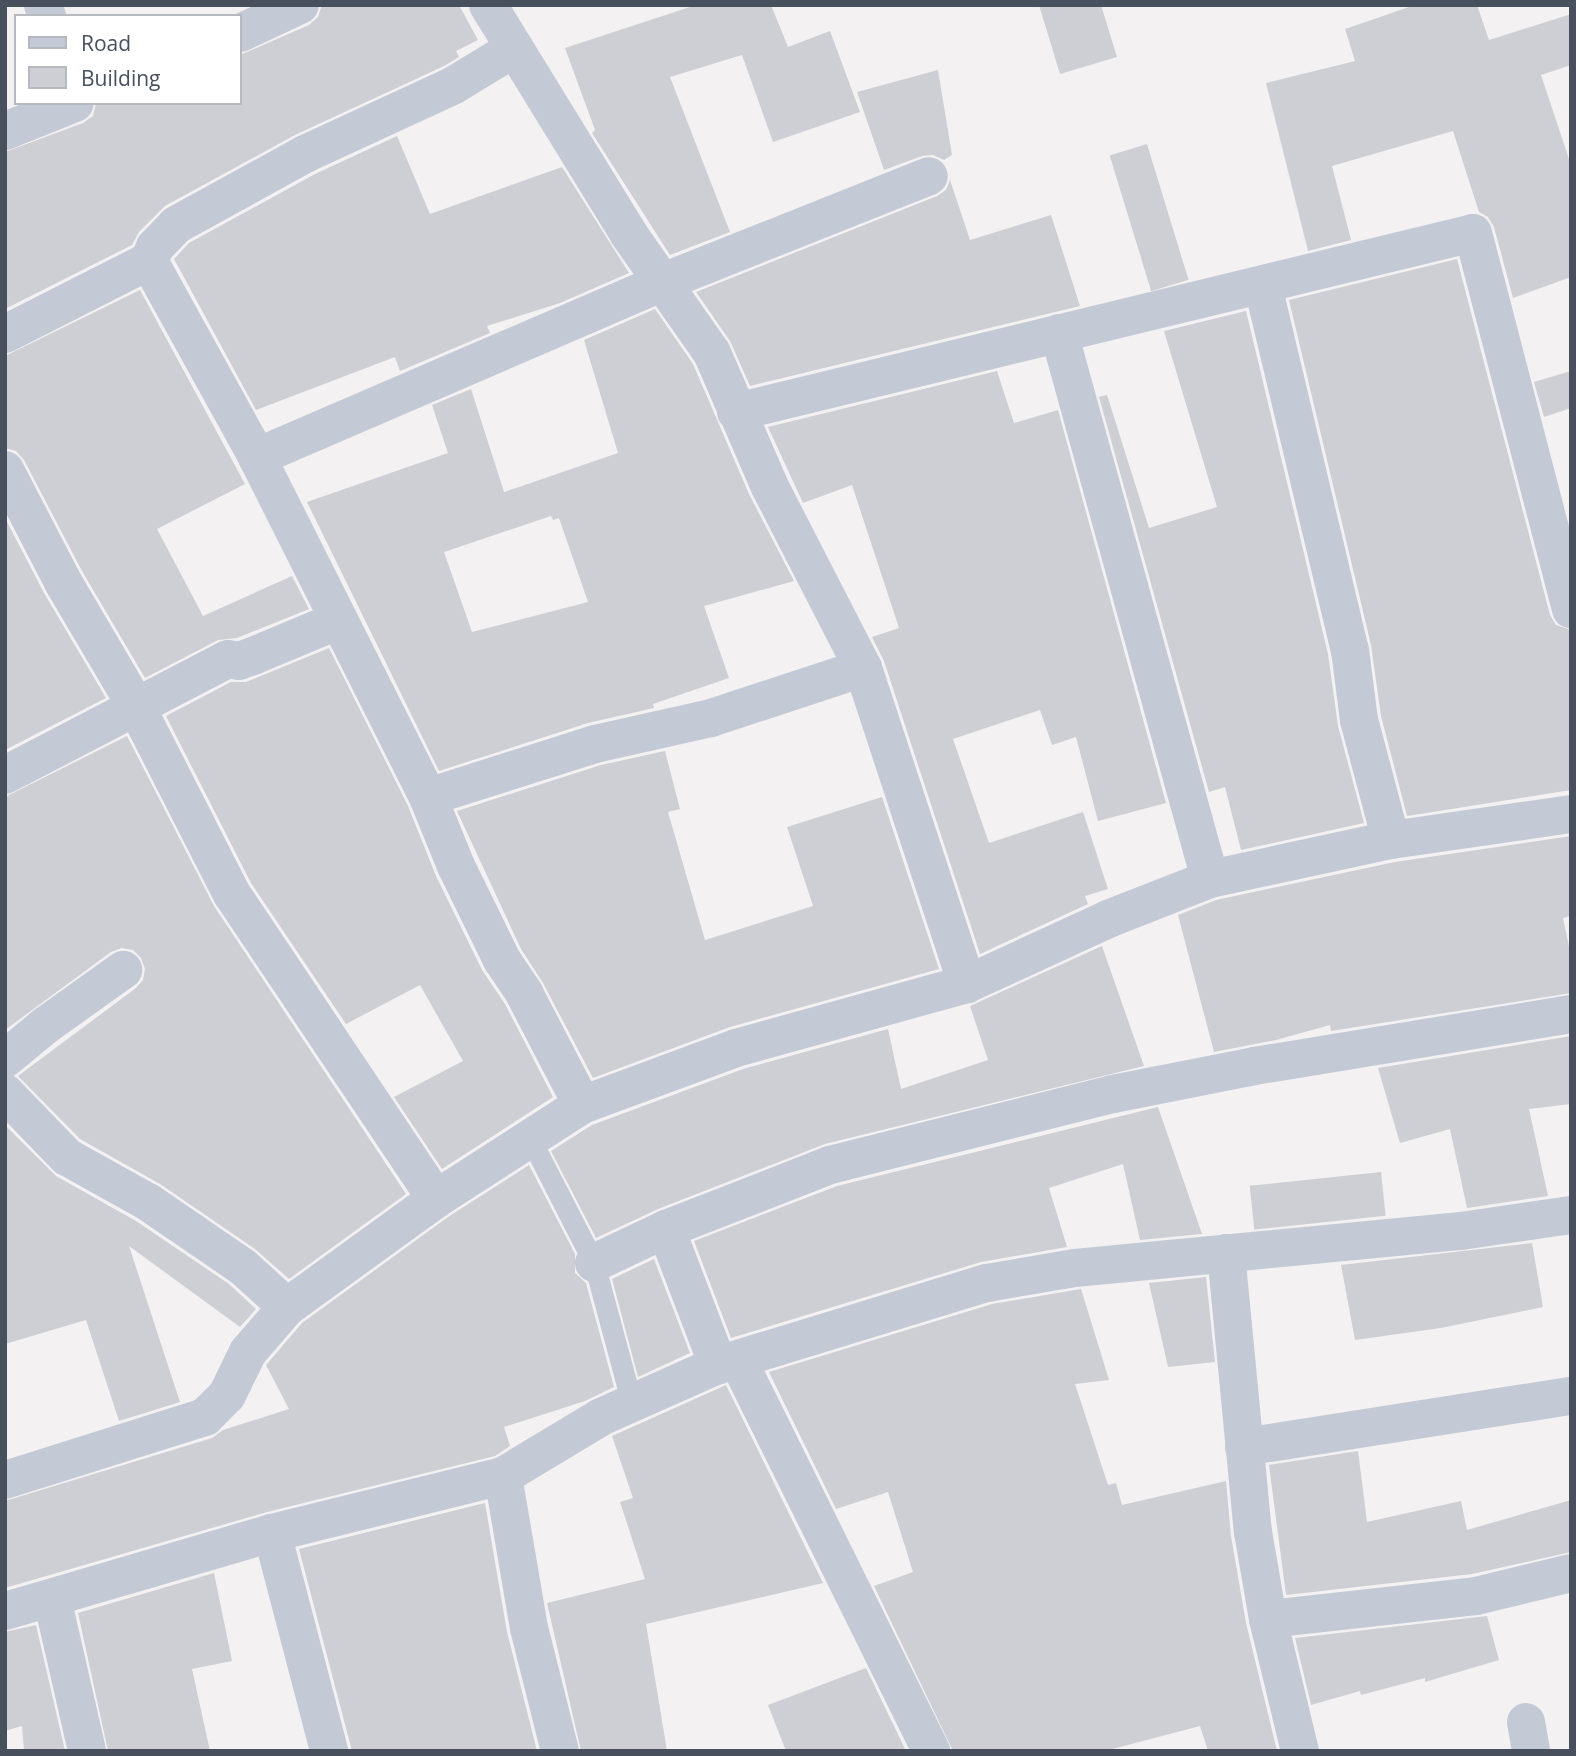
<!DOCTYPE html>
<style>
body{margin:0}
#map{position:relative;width:1576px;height:1756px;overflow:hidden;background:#f3f1f1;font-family:"Open Sans",sans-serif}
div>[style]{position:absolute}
.building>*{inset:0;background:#cdcfd5;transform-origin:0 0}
.lane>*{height:21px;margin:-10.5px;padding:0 10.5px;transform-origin:10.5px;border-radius:10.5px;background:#c4cad5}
.street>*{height:38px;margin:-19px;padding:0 19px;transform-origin:19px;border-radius:19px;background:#c4cad5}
span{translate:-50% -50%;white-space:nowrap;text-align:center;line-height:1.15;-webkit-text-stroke:5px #fff;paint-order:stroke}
.frame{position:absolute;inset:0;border:7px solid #48505e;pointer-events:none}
.legend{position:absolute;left:14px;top:14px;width:228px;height:91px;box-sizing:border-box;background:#fff;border:2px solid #b6b9bf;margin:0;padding:9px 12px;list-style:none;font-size:21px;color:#48505e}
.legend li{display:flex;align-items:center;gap:14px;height:35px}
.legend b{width:35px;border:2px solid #b6b9bf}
</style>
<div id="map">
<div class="building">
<div style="clip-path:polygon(322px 5px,459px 5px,478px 40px,456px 51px,459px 57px,444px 66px,295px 135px,165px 206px,139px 232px,132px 245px,5px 309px,5px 152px,83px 123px,93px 116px,96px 103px,240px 103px,240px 55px,309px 25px,318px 17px)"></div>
<div style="clip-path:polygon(696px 5px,771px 5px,788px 47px,830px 31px,860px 112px,773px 142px,742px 55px,670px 77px,730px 232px,670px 255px,592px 133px,595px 130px,565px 48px)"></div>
<div style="clip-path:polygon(1039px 5px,1101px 5px,1117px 57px,1060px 74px)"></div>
<div style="clip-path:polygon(1415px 5px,1477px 5px,1489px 40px,1571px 14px,1571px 65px,1541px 75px,1571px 165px,1571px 277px,1513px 298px,1494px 227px,1488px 217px,1479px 212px,1453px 131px,1332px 166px,1351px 240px,1308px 251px,1266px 83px,1355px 61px,1345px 29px)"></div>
<div style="clip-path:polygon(938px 70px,952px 155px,944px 160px,933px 155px,922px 156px,884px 170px,857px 92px)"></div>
<div style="clip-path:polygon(397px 136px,430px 214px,562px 167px,629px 273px,560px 303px,487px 326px,490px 333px,400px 371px,395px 357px,256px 410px,174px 259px,189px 243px,315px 174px)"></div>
<div style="left:1147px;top:144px;width:142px;height:39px;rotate:73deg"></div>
<div style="clip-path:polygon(950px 180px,970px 240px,1051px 215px,1080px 306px,750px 386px,730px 341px,696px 292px,937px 196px,946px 190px)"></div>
<div style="clip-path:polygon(1457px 259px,1550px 615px,1556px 625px,1571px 630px,1571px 790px,1407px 816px,1381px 716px,1371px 645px,1289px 300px)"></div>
<div style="clip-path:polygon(140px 290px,245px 484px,157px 529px,203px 616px,292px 576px,309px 609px,237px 638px,218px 640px,145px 678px,82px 571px,24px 460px,16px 451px,5px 448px,5px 356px)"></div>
<div style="clip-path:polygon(evenodd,655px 309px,693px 364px,749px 494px,794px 581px,704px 606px,729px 678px,653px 704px,654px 708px,588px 723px,439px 771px,307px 502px,448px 453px,432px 405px,471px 389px,504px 492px,618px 453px,584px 340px,655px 309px,551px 516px,553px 520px,559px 518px,588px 602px,472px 632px,444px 552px,551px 516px)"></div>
<div style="clip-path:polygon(1246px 311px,1328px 654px,1338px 726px,1364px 823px,1241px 850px,1225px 787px,1209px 792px,1099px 397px,1107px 395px,1149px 528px,1217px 507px,1164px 331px)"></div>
<div style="clip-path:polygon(997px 371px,1014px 423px,1058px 410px,1166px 803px,1098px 821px,1076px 737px,1052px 745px,1040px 710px,953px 739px,989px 843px,1083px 812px,1108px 889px,1085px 896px,1088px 904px,980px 954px,884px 661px,872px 637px,899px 628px,852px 485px,803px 503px,768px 427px)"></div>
<div style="clip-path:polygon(1571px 371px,1571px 408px,1544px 417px,1534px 382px)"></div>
<div style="clip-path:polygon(5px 518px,44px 593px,106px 698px,5px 750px)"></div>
<div style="clip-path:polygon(329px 648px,408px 806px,436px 876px,482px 970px,505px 1004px,553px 1097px,442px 1169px,394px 1097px,463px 1061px,420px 985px,346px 1024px,251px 883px,166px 716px,231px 682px,246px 682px)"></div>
<div style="clip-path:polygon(127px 736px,214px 906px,406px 1194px,289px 1279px,255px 1249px,160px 1184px,80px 1139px,18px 1076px,136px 988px,143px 980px,145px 969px,141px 958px,133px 950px,122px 948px,111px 952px,5px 1030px,5px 797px)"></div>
<div style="clip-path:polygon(665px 751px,680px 809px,668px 812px,705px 940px,813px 906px,787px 827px,882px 797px,939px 969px,730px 1027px,593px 1078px,543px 983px,521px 949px,457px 811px,601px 765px)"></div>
<div style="clip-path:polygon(1571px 836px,1571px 916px,1563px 918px,1571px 956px,1571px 993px,1331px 1031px,1330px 1025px,1276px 1040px,1214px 1052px,1178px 915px,1216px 900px,1395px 862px)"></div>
<div style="clip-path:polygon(1102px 946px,1144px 1066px,825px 1144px,658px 1209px,596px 1238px,551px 1151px,592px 1125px,743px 1069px,888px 1029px,901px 1089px,988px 1060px,970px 1006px)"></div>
<div style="clip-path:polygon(1571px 1036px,1571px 1104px,1529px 1109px,1548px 1196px,1467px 1208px,1450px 1129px,1400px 1143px,1378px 1068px)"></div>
<div style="clip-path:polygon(1158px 1107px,1202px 1234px,1140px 1240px,1123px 1164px,1049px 1188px,1067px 1247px,981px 1262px,731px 1338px,694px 1241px,837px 1186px)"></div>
<div style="clip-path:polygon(5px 1125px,56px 1176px,136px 1221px,229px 1284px,256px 1309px,240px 1327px,129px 1246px,180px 1402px,119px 1421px,86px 1320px,5px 1344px)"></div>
<div style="clip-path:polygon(529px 1165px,575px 1254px,575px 1273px,586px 1283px,614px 1387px,585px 1401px,504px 1427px,510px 1446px,495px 1456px,267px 1512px,5px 1588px,5px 1501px,212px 1438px,223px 1430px,289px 1409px,266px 1365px,302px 1323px,448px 1217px)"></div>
<div style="left:1381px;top:1172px;width:44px;height:132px;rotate:84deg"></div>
<div style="clip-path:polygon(1532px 1243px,1543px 1307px,1441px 1328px,1355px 1340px,1341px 1265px)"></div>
<div style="clip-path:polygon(654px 1259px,690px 1353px,638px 1377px,612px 1279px)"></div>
<div style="clip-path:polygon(1206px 1277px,1215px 1362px,1168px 1367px,1149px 1283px)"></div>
<div style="clip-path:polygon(1081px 1289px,1109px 1380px,1075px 1384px,1108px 1485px,1116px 1483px,1122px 1505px,1226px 1481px,1231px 1536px,1246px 1623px,1277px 1751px,1208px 1751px,1200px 1726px,1105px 1751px,953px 1751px,874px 1586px,913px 1572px,888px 1492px,836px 1509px,769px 1372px,992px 1304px)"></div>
<div style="clip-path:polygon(726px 1385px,823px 1583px,646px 1624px,667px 1751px,581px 1751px,547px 1603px,645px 1579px,620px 1502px,633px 1498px,612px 1436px)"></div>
<div style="clip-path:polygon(1358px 1451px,1367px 1522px,1461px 1501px,1467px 1530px,1571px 1500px,1571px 1552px,1472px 1574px,1286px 1595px,1269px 1465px)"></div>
<div style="clip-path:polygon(485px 1503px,507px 1632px,537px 1751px,352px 1751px,299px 1549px)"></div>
<div style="clip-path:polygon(214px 1573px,232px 1661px,192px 1669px,210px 1751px,108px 1751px,78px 1613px)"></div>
<div style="clip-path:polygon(1487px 1616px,1499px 1660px,1425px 1682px,1425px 1678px,1361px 1695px,1360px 1691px,1311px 1705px,1295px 1638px)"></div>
<div style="clip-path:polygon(36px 1625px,65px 1751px,24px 1751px,22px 1726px,5px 1731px,5px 1632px)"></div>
<div style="clip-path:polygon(866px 1668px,906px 1751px,786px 1751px,768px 1705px)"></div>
</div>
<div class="lane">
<div style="left:530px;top:1138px;width:140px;rotate:62.9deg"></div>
<div style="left:594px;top:1263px;width:146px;rotate:74.9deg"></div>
</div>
<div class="street">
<div style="left:43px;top:5px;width:12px;rotate:70deg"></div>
<div style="left:488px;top:5px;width:268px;rotate:58.4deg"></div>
<div style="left:628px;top:233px;width:146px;rotate:55deg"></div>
<div style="left:712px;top:353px;width:144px;rotate:66.6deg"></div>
<div style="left:769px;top:485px;width:206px;rotate:62.8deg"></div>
<div style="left:863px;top:668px;width:333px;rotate:71.8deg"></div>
<div style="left:240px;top:33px;width:66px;rotate:-25deg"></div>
<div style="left:5px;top:131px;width:75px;rotate:-21.8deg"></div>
<div style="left:149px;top:261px;width:224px;rotate:61.1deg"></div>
<div style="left:257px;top:457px;width:381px;rotate:63.3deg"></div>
<div style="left:428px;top:797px;width:74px;rotate:67.9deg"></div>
<div style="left:456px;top:866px;width:105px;rotate:63.9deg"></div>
<div style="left:502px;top:960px;width:40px;rotate:56deg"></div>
<div style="left:524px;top:993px;width:126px;rotate:62.6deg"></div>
<div style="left:1263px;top:286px;width:374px;rotate:76.6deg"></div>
<div style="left:1350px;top:650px;width:71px;rotate:82.7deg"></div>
<div style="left:1359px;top:720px;width:124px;rotate:75.1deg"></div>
<div style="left:1059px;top:333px;width:566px;rotate:74.54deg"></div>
<div style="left:5px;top:334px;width:161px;rotate:-26.9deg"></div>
<div style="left:149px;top:261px;width:15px;rotate:-67deg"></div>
<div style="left:155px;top:247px;width:30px;rotate:-46deg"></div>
<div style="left:176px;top:225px;width:147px;rotate:-28.8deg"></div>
<div style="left:305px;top:154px;width:164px;rotate:-24.8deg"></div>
<div style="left:454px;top:85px;width:71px;rotate:-31.2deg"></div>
<div style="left:736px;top:412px;width:758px;rotate:-13.65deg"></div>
<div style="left:1473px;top:233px;width:389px;rotate:75.4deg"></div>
<div style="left:257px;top:457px;width:442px;rotate:-23.3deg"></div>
<div style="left:663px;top:282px;width:286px;rotate:-21.7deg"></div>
<div style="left:5px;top:470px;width:126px;rotate:62.6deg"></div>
<div style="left:63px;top:582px;width:142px;rotate:59.5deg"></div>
<div style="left:135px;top:704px;width:213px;rotate:63deg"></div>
<div style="left:232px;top:894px;width:367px;rotate:56.2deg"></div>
<div style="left:5px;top:775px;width:251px;rotate:-27.5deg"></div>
<div style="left:228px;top:659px;width:11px;rotate:10deg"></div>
<div style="left:239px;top:661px;width:15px;rotate:-20deg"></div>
<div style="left:253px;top:656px;width:93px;rotate:-22.7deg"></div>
<div style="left:428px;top:797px;width:175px;rotate:-17.6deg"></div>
<div style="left:595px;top:744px;width:119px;rotate:-12.6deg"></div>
<div style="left:711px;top:718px;width:160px;rotate:-18.2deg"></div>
<div style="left:5px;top:1059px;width:53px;rotate:-39.7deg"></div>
<div style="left:46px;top:1025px;width:95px;rotate:-35.5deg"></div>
<div style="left:5px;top:1093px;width:89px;rotate:45.9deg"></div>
<div style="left:67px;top:1157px;width:93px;rotate:29.1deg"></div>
<div style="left:148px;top:1202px;width:115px;rotate:34.4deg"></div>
<div style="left:243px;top:1267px;width:59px;rotate:42.3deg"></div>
<div style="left:666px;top:1229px;width:146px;rotate:69.1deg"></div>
<div style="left:1226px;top:1253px;width:280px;rotate:84.5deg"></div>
<div style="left:1253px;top:1532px;width:88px;rotate:80.2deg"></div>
<div style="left:1268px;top:1619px;width:136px;rotate:76.4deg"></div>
<div style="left:594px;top:1263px;width:80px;rotate:-25.3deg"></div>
<div style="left:666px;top:1229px;width:176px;rotate:-21.3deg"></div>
<div style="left:830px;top:1165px;width:292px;rotate:-14.1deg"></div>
<div style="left:1113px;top:1094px;width:144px;rotate:-11.2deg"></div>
<div style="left:1254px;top:1066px;width:321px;rotate:-9.3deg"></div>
<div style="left:738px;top:1360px;width:436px;rotate:63.7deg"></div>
<div style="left:1244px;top:1447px;width:331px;rotate:-8.9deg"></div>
<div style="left:503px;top:1476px;width:154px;rotate:80.3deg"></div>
<div style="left:529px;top:1628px;width:127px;rotate:75.9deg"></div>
<div style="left:5px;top:1480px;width:210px;rotate:-17.5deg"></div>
<div style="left:205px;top:1417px;width:31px;rotate:-45deg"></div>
<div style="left:227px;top:1395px;width:48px;rotate:-64deg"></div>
<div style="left:248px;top:1352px;width:60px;rotate:-49.1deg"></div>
<div style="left:287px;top:1307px;width:184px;rotate:-35.9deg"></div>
<div style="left:436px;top:1199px;width:174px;rotate:-32.8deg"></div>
<div style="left:582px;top:1105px;width:164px;rotate:-20.3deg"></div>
<div style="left:736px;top:1048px;width:240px;rotate:-15.5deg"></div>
<div style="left:967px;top:984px;width:155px;rotate:-24.7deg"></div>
<div style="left:1108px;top:919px;width:110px;rotate:-21.4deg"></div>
<div style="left:1210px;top:879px;width:185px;rotate:-12.2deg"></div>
<div style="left:1391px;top:840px;width:182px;rotate:-8.2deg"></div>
<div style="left:272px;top:1533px;width:225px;rotate:75.3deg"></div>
<div style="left:52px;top:1598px;width:157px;rotate:77.1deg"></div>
<div style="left:5px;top:1611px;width:278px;rotate:-16.3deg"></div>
<div style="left:272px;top:1533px;width:238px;rotate:-13.9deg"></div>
<div style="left:503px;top:1476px;width:114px;rotate:-31deg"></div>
<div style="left:601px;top:1417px;width:128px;rotate:-24deg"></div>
<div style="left:718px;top:1365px;width:281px;rotate:-17deg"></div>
<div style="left:987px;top:1283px;width:89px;rotate:-9.7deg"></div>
<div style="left:1075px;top:1268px;width:388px;rotate:-5.5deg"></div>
<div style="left:1461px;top:1231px;width:111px;rotate:-8.3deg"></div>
<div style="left:1268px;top:1619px;width:209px;rotate:-6.3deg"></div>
<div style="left:1476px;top:1596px;width:98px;rotate:-13.6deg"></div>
<div style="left:1526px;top:1722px;width:29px;rotate:80deg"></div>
</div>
<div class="frame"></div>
<ul class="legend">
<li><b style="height:9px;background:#c4cad5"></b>Road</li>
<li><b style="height:19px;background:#cdcfd5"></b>Building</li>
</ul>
</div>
